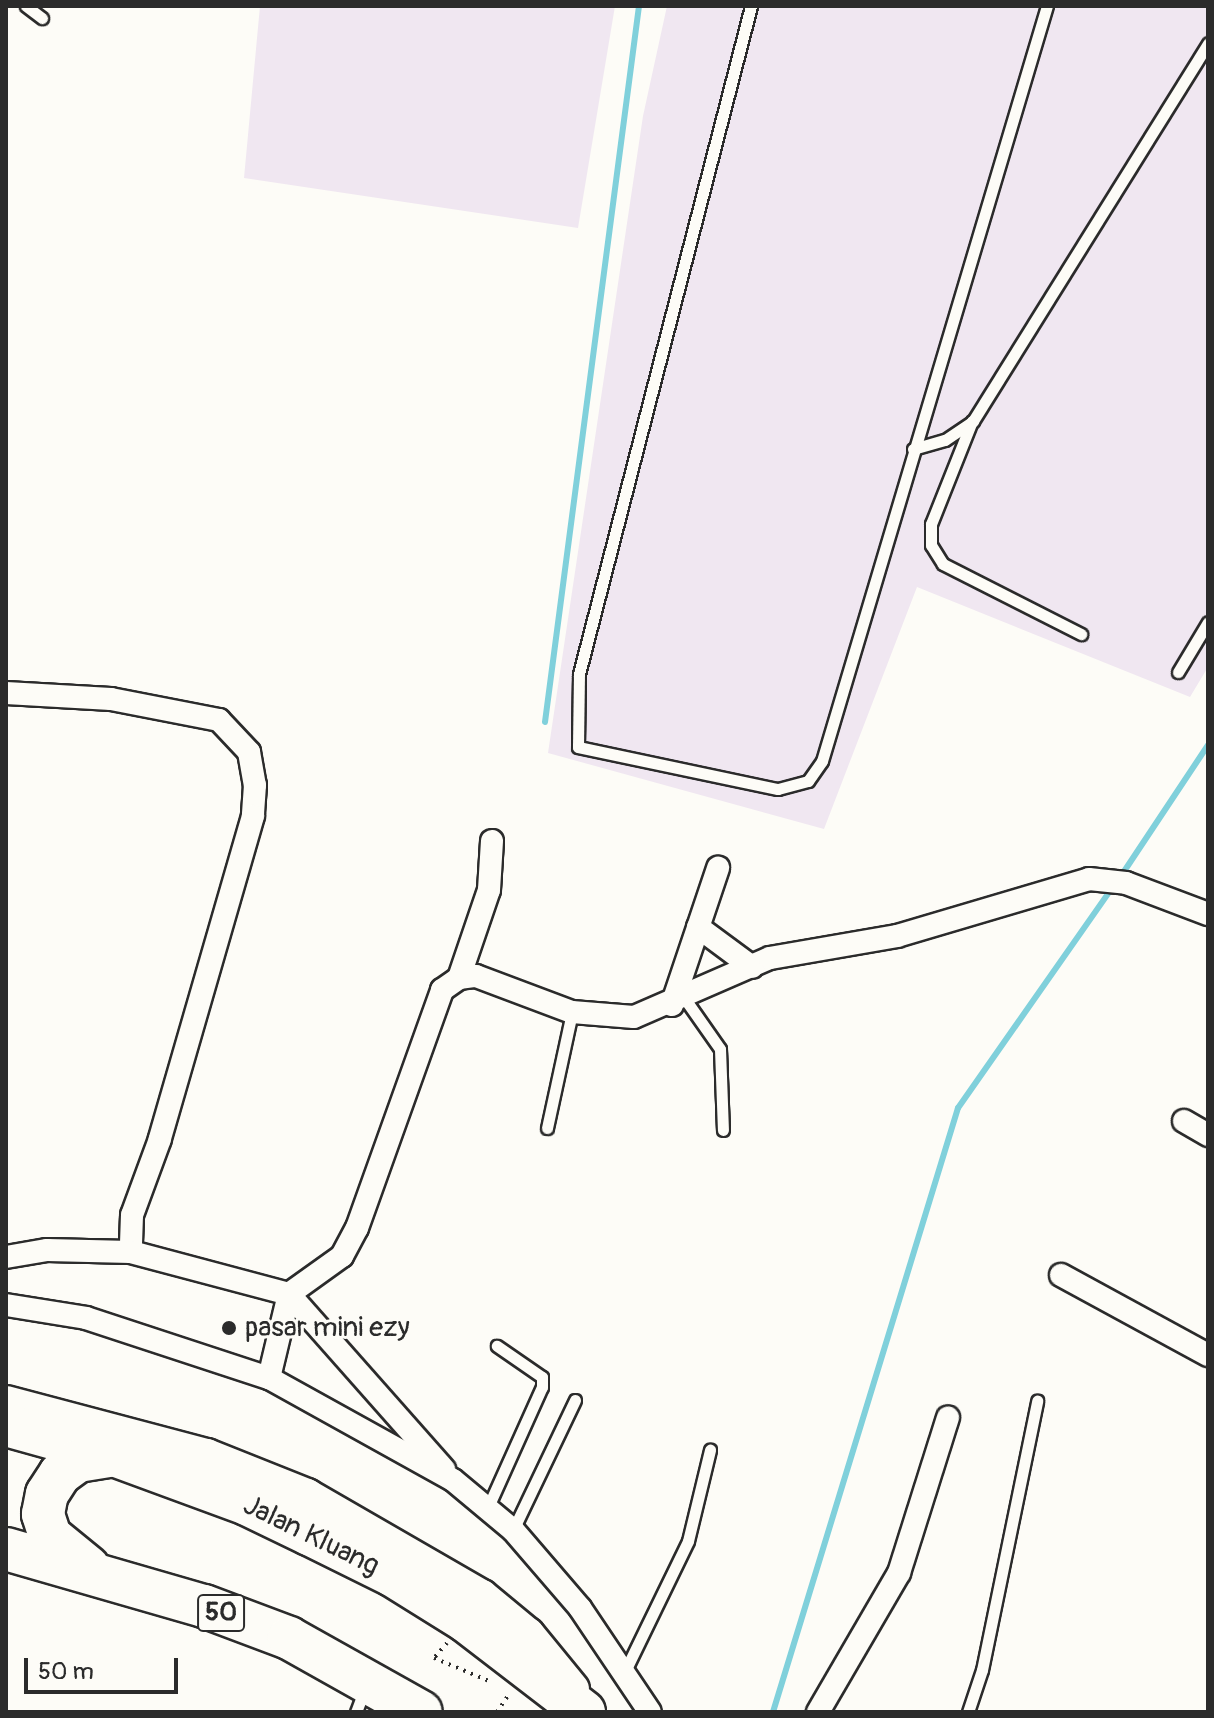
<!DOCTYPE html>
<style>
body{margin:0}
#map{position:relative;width:1214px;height:1718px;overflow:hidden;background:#fdfcf7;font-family:Pangolin,sans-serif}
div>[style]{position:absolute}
.built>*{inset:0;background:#f0e7f1}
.stream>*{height:6px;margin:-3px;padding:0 3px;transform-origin:3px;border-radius:3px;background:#80d0db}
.path>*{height:4px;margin-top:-2px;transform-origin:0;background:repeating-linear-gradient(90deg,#2b2b2b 0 2px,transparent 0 8px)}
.roads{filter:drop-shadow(2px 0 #2b2b2b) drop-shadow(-2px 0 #2b2b2b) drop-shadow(0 2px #2b2b2b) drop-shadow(0 -2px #2b2b2b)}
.lane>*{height:11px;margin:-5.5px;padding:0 5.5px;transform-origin:5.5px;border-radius:5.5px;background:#fdfcf7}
.street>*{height:22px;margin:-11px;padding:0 11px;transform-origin:11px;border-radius:11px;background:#fdfcf7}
.secondary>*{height:32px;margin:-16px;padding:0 16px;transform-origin:16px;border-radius:16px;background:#fdfcf7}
.highway>*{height:42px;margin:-21px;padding:0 21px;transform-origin:21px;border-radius:21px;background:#fdfcf7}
.dots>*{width:22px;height:22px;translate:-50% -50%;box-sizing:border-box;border:4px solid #fdfcf7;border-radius:50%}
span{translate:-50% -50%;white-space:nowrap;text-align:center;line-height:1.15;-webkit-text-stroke:6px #fdfcf7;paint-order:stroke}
.shield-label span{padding:2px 6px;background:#fdfcf7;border:2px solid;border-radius:6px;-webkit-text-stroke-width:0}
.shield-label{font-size:26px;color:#2b2b2b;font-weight:700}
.poi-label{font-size:28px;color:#2b2b2b}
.left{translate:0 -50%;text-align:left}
.street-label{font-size:28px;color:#2b2b2b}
.frame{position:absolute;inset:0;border:8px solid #2b2b2b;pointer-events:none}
.scale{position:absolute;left:24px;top:1658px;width:154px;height:36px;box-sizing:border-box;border:4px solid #2b2b2b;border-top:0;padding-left:10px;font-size:24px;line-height:28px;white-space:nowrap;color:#2b2b2b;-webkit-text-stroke:6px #fdfcf7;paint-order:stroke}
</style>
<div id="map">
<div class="built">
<div style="clip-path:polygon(260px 6px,615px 6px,578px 228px,244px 178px)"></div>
<div style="clip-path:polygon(667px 6px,1208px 6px,1208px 667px,1190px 697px,917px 587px,824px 829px,548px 753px,643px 116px)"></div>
</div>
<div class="stream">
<div style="left:545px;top:722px;width:722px;rotate:-82.52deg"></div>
<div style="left:1121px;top:876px;width:157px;rotate:-56.4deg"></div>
<div style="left:773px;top:1712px;width:632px;rotate:-72.97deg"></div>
<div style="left:958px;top:1108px;width:269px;rotate:-55deg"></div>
</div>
<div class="path">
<div style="left:447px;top:1643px;width:20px;rotate:131deg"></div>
<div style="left:434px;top:1658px;width:60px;rotate:22.7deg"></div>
<div style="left:497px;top:1712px;width:22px;rotate:-56deg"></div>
</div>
<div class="roads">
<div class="lane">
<div style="left:26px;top:6px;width:20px;rotate:37deg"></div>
<div style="left:751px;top:6px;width:690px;rotate:104.44deg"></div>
<div style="left:579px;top:674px;width:73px;rotate:90.8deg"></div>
<div style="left:578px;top:747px;width:204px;rotate:11.9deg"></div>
<div style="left:778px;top:789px;width:31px;rotate:-15deg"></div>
<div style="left:808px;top:781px;width:24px;rotate:-55deg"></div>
<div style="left:822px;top:761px;width:788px;rotate:-73.41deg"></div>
<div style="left:972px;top:421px;width:111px;rotate:111.7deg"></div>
<div style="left:931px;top:524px;width:21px;rotate:90deg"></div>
<div style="left:931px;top:545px;width:22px;rotate:58deg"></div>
<div style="left:943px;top:564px;width:155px;rotate:26.9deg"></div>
<div style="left:913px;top:449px;width:33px;rotate:-16deg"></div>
<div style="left:945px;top:440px;width:34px;rotate:-34deg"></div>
<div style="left:973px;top:421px;width:445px;rotate:-58.1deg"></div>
<div style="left:1178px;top:672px;width:58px;rotate:-59deg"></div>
<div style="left:685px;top:999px;width:61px;rotate:55deg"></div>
<div style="left:720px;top:1049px;width:81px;rotate:87.9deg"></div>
<div style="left:547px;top:1128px;width:119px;rotate:-77.8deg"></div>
<div style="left:488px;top:1507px;width:132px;rotate:-65.8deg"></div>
<div style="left:542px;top:1387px;width:10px;rotate:-90deg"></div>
<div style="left:542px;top:1377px;width:55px;rotate:-145.4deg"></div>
<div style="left:513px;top:1530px;width:144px;rotate:-64.5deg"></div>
<div style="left:625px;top:1671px;width:144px;rotate:-64.1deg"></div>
<div style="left:688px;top:1541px;width:94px;rotate:-76.4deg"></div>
<div style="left:356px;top:1712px;width:22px;rotate:-69deg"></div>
<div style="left:968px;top:1712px;width:44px;rotate:-71.6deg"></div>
<div style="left:982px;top:1670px;width:275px;rotate:-78.4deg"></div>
</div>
<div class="street">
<div style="left:6px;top:693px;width:105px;rotate:3.3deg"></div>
<div style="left:111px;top:699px;width:110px;rotate:11deg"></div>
<div style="left:219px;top:720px;width:44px;rotate:46.8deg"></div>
<div style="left:249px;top:752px;width:34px;rotate:80deg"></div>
<div style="left:255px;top:785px;width:31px;rotate:94deg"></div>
<div style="left:253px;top:816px;width:336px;rotate:106.1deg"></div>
<div style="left:160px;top:1139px;width:81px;rotate:110.2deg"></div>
<div style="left:132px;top:1215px;width:37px;rotate:92deg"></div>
<div style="left:698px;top:927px;width:67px;rotate:36.5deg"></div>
<div style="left:459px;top:978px;width:93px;rotate:-71.2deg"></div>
<div style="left:489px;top:890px;width:49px;rotate:-86.5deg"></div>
<div style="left:672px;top:1005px;width:145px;rotate:-71.4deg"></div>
<div style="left:1184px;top:1121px;width:28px;rotate:30deg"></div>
<div style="left:6px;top:1257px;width:42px;rotate:-9.7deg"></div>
<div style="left:47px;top:1250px;width:84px;rotate:1.4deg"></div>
<div style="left:131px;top:1252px;width:163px;rotate:14.9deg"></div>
<div style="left:289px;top:1294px;width:234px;rotate:48.5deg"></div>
<div style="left:1061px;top:1275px;width:167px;rotate:28.6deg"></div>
<div style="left:6px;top:1305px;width:81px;rotate:9.2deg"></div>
<div style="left:86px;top:1318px;width:193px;rotate:18.2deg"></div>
<div style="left:269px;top:1378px;width:210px;rotate:29deg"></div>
<div style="left:453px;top:1480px;width:78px;rotate:39.8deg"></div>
<div style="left:513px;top:1530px;width:103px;rotate:49.3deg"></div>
<div style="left:580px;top:1608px;width:125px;rotate:56.1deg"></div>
<div style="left:269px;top:1378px;width:86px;rotate:-76.6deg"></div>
<div style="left:289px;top:1294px;width:65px;rotate:-35.6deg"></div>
<div style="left:342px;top:1256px;width:32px;rotate:-62deg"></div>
<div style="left:357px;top:1228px;width:253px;rotate:-70.3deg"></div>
<div style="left:442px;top:990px;width:21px;rotate:-35deg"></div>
<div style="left:459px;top:978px;width:17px;rotate:-7deg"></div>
<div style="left:476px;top:976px;width:103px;rotate:20.6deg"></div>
<div style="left:572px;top:1012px;width:62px;rotate:4.6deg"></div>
<div style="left:634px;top:1017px;width:148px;rotate:-23.5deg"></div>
<div style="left:770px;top:958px;width:129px;rotate:-9.8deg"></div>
<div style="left:897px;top:936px;width:200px;rotate:-16.5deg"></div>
<div style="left:1089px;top:879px;width:37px;rotate:6deg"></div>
<div style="left:1126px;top:883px;width:88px;rotate:20.7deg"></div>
<div style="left:818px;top:1712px;width:161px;rotate:-59.8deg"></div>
<div style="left:899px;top:1573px;width:163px;rotate:-72.5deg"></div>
</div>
<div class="secondary">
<div style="left:6px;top:1402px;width:208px;rotate:14.8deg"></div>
<div style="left:207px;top:1455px;width:108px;rotate:21.8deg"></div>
<div style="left:307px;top:1495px;width:202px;rotate:30deg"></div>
<div style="left:482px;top:1596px;width:60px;rotate:39.6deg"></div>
<div style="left:528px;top:1634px;width:71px;rotate:50.7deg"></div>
</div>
<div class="highway">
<div style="left:6px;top:1425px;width:112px;rotate:15.5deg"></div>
<div style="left:114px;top:1455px;width:142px;rotate:20.2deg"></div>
<div style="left:247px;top:1504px;width:69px;rotate:25.8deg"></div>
<div style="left:309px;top:1534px;width:93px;rotate:26.3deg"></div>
<div style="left:392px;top:1575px;width:87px;rotate:31.9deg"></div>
<div style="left:466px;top:1621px;width:149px;rotate:37.6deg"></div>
<div style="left:6px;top:1549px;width:206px;rotate:16.1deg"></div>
<div style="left:204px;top:1606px;width:91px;rotate:20.6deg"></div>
<div style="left:289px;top:1638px;width:151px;rotate:29.3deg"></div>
<div style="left:88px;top:1567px;width:49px;rotate:-140.8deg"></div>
<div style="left:50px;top:1536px;width:23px;rotate:-108deg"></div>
<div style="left:43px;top:1514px;width:20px;rotate:-79deg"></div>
<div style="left:47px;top:1494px;width:24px;rotate:-57deg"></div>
<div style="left:60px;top:1474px;width:22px;rotate:-36deg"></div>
<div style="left:78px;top:1461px;width:36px;rotate:-9deg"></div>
</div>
</div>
<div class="dots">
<div style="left:229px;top:1328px;background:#2b2b2b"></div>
</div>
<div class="shield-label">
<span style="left:221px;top:1613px">50</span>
</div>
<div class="poi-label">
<span class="left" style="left:245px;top:1328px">pasar mini ezy</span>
</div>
<div class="street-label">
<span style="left:311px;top:1536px;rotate:26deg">Jalan Kluang</span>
</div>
<div class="frame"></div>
<div class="scale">50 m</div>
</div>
